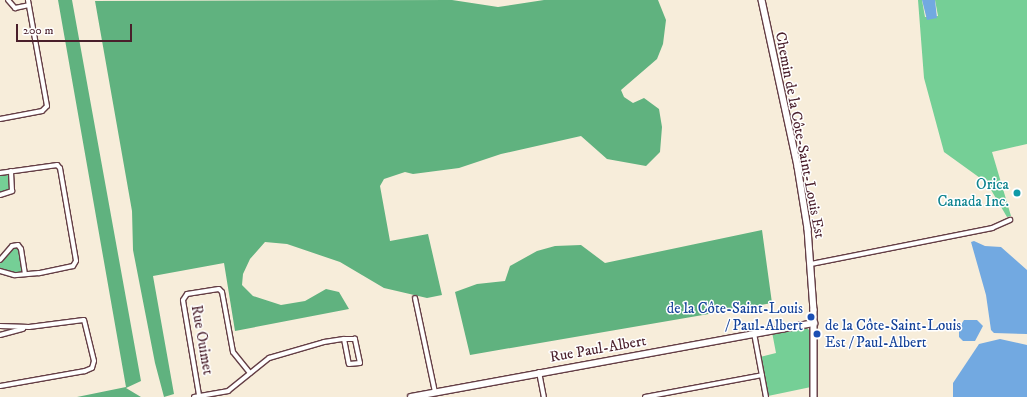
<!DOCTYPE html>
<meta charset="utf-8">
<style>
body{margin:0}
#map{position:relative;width:1027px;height:397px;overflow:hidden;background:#f7edda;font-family:"IM FELL DW Pica",serif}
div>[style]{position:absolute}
.green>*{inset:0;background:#75cf96}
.forest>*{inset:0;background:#60b27f}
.water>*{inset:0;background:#72a9e1}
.roads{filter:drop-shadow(1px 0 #643e45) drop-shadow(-1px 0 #643e45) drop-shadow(0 1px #643e45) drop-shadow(0 -1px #643e45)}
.street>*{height:4px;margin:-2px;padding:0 2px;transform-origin:2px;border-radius:2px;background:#fff}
.secondary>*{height:5.5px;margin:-2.75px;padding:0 2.75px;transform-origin:2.75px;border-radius:2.75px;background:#fff}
.dots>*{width:11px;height:11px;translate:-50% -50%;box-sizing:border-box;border:2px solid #fff;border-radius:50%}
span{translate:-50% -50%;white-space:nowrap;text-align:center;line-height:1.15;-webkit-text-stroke:3px #fff;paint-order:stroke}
.street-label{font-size:15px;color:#4a1f2b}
.culture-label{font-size:15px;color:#0d838f}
.right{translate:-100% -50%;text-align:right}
.transit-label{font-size:15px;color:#164399}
.left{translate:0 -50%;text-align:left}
.scale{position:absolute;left:16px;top:24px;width:116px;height:18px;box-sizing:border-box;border:2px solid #4a1f2b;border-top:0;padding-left:5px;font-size:12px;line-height:14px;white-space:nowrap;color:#4a1f2b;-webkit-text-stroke:3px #fff;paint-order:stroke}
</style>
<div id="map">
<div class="green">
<div style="clip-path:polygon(918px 0,922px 0,925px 17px,938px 16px,935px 0,1027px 0,1027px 144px,992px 152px,1011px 216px,1007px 217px,987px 183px,944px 152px,924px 78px)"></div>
<div style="clip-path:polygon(11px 171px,12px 191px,0 195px,0 173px)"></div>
<div style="clip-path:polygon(12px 246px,20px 247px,25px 274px,0 271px,0 260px)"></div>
<div style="clip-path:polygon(806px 327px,812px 333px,811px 387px,768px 396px,760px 357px,776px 353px,772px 332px)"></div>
</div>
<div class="forest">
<div style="clip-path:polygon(58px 0,72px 0,141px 381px,126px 388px,141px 397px,77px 397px,126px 387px)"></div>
<div style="clip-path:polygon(452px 0,498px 7px,544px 0,658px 0,666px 20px,663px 44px,657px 59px,621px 90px,624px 97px,633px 103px,644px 98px,659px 109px,662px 127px,660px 152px,646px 166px,607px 159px,581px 136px,501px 154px,459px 168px,413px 174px,405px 172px,384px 179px,380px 186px,390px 241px,428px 234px,442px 295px,427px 298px,384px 288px,340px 262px,287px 244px,265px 242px,250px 259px,243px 274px,242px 285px,253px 296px,281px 305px,305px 301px,326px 289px,339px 292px,349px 309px,235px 331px,224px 263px,153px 276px,174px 394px,164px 397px,155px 363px,133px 250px,132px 211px,95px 1px)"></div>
<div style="clip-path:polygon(762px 230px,772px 303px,470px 355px,455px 292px,477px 284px,505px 281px,510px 266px,537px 251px,555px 246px,581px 245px,605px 263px)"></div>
</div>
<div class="water">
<div style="clip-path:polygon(922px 0,935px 0,937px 18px,927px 20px)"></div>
<div style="clip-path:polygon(974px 241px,985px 246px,1001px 247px,1027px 270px,1027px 334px,994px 333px,991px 330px,986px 295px,971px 242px)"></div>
<div style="clip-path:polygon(964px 320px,977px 320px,983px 326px,975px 341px,963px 341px,959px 337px,959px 328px)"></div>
<div style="clip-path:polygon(1000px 339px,1027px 345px,1027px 397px,953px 397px,953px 383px,979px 344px)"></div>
</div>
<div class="roads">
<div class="street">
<div style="left:8px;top:0;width:11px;rotate:49deg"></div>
<div style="left:15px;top:8px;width:14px;rotate:-12deg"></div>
<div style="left:0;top:119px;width:43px;rotate:-10.8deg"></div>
<div style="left:42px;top:111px;width:7px;rotate:-45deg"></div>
<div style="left:47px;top:106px;width:108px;rotate:-100.2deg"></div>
<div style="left:0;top:173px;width:58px;rotate:-8deg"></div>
<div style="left:57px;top:165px;width:4px;rotate:45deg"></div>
<div style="left:60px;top:168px;width:94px;rotate:80.2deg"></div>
<div style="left:76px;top:261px;width:6px;rotate:121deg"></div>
<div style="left:73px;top:266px;width:35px;rotate:168deg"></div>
<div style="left:39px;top:273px;width:25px;rotate:175deg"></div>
<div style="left:14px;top:275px;width:15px;rotate:-164deg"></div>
<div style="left:0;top:195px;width:13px;rotate:-18deg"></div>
<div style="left:12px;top:191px;width:20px;rotate:-93deg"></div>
<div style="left:0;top:260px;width:18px;rotate:-49deg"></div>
<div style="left:12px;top:246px;width:6px;rotate:-9deg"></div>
<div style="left:18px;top:245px;width:5px;rotate:53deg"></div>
<div style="left:21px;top:249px;width:25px;rotate:81deg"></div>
<div style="left:811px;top:264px;width:185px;rotate:-11.2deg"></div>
<div style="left:992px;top:228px;width:20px;rotate:-24deg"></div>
<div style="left:415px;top:298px;width:96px;rotate:78deg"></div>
<div style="left:0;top:326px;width:29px;rotate:2deg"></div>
<div style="left:29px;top:327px;width:55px;rotate:-7.3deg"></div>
<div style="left:84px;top:320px;width:42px;rotate:76.3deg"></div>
<div style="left:94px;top:361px;width:7px;rotate:106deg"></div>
<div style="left:92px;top:368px;width:8px;rotate:157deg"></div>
<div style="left:85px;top:371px;width:86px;rotate:170deg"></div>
<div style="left:754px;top:333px;width:65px;rotate:79.4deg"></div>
<div style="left:0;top:335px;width:24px;rotate:-15deg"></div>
<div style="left:539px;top:372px;width:25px;rotate:79deg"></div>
<div style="left:199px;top:395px;width:96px;rotate:-99.6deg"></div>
<div style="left:183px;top:300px;width:7px;rotate:-56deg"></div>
<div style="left:187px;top:294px;width:32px;rotate:-9deg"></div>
<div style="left:219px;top:289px;width:4px;rotate:45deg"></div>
<div style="left:222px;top:292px;width:61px;rotate:79.6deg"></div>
<div style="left:233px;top:352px;width:27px;rotate:51deg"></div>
<div style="left:194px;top:397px;width:35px;rotate:-10deg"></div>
<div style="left:228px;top:391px;width:53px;rotate:-38.8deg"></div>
<div style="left:269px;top:358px;width:57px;rotate:-16.2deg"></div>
<div style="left:324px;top:342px;width:20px;rotate:-9deg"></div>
<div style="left:344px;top:339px;width:25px;rotate:79deg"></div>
<div style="left:349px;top:364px;width:11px;rotate:-5deg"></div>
<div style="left:360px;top:363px;width:25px;rotate:-102deg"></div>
<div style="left:355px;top:339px;width:11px;rotate:180deg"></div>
<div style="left:645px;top:397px;width:119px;rotate:-10.6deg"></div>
</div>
<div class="secondary">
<div style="left:762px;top:0;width:171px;rotate:77.8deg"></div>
<div style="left:798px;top:167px;width:63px;rotate:80.8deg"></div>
<div style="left:808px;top:229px;width:81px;rotate:85.8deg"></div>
<div style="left:814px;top:310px;width:87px;rotate:90deg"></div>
<div style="left:411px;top:397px;width:410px;rotate:-10.4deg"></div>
</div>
</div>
<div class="dots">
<div style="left:1017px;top:193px;background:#0f9aa8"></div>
<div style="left:811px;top:317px;background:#1a4fb4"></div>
<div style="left:817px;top:334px;background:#1a4fb4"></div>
</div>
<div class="street-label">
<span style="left:800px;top:135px;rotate:79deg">Chemin de la Côte-Saint-Louis Est</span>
<span style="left:202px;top:340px;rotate:80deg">Rue Ouimet</span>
<span style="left:598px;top:349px;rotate:-10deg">Rue Paul-Albert</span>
</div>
<div class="culture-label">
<span class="right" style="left:1009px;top:193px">Orica<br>Canada Inc.</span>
</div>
<div class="transit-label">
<span class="right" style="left:803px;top:317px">de la Côte-Saint-Louis<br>/ Paul-Albert</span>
<span class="left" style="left:825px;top:334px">de la Côte-Saint-Louis<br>Est / Paul-Albert</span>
</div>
<div class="scale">200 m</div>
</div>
